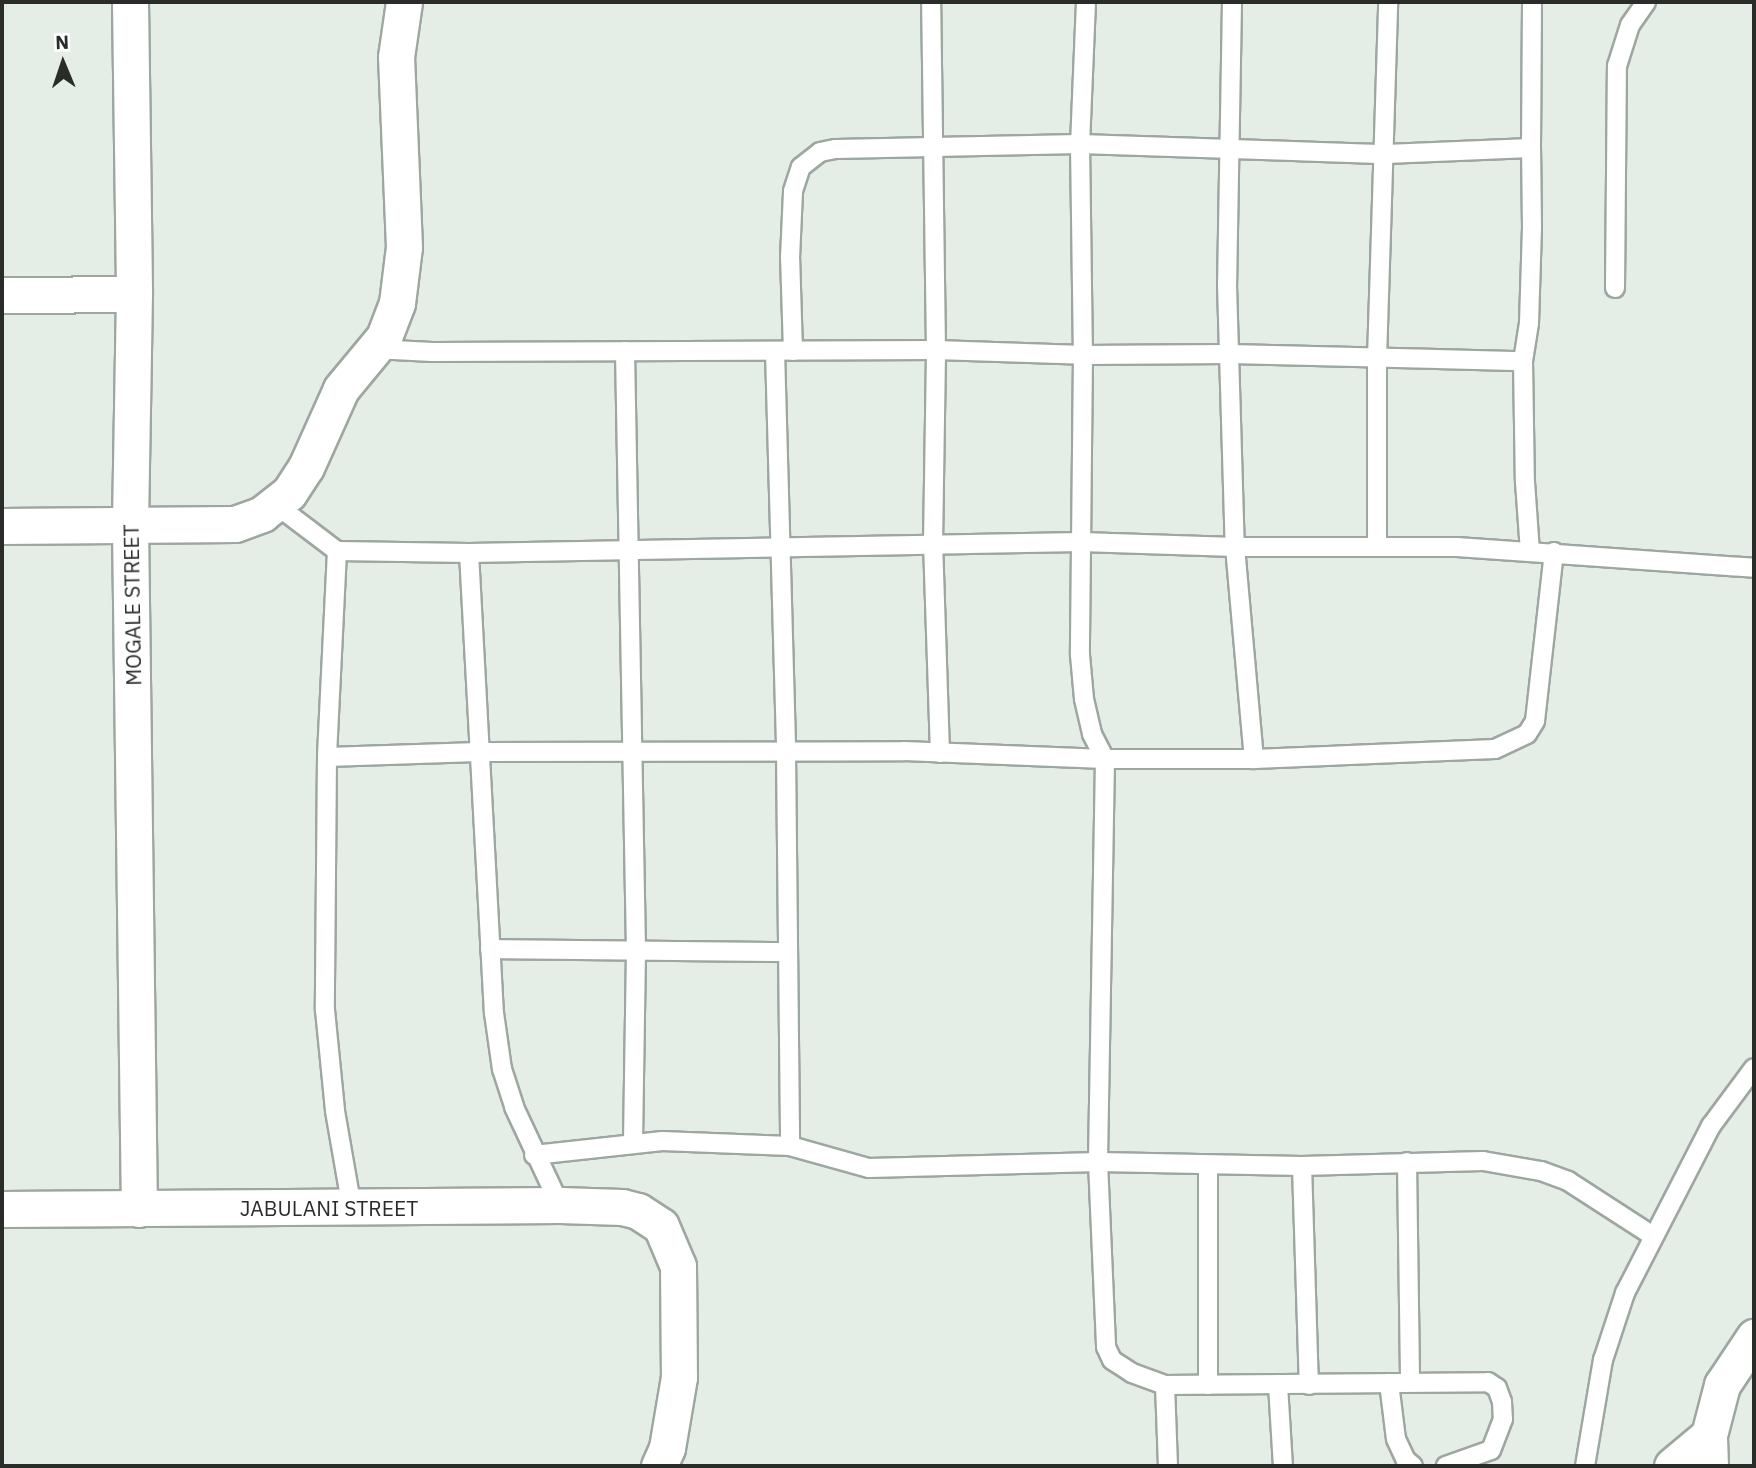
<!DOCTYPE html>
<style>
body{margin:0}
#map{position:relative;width:1756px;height:1468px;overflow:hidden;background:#e5eee6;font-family:"IBM Plex Sans",sans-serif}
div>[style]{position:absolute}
.roads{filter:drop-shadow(2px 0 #9ea79f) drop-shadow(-2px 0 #9ea79f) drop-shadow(0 2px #9ea79f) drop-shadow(0 -2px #9ea79f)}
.lane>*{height:18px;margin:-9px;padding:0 9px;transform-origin:9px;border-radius:9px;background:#fff}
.street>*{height:35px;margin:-17.5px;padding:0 17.5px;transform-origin:17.5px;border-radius:17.5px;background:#fff}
span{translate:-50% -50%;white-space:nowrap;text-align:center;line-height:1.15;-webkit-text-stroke:5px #fff;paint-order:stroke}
.street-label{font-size:21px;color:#292c29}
.frame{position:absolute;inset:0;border:4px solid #292c29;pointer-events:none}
.north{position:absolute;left:28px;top:28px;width:70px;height:70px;-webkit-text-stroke:5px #fff;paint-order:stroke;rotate:358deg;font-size:19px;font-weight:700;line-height:28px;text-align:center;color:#292c29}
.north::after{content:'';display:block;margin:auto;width:24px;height:32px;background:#292c29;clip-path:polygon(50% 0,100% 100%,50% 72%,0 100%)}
</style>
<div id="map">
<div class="roads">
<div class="lane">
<div style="left:1086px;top:2px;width:142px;rotate:92.4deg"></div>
<div style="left:1080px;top:144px;width:211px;rotate:89.2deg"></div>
<div style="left:1083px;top:355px;width:300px;rotate:90.6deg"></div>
<div style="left:1080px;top:655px;width:44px;rotate:84.8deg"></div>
<div style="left:1084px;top:699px;width:36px;rotate:77deg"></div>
<div style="left:1092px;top:734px;width:28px;rotate:63deg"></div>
<div style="left:1105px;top:759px;width:403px;rotate:91deg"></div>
<div style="left:1098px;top:1162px;width:185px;rotate:87.5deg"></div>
<div style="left:1106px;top:1347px;width:14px;rotate:65deg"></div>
<div style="left:1112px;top:1360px;width:24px;rotate:33deg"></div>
<div style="left:1132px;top:1373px;width:35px;rotate:20deg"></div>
<div style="left:1165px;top:1385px;width:323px;rotate:-0.5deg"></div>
<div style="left:1488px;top:1382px;width:11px;rotate:34deg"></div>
<div style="left:1497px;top:1388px;width:15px;rotate:70deg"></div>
<div style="left:1502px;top:1402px;width:17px;rotate:87deg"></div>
<div style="left:1503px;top:1419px;width:33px;rotate:111deg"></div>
<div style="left:1491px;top:1450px;width:48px;rotate:160.4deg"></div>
<div style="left:1232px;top:2px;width:283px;rotate:91deg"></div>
<div style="left:1227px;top:285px;width:262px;rotate:88.3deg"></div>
<div style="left:1235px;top:547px;width:222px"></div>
<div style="left:1457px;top:547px;width:298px;rotate:4deg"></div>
<div style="left:1615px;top:288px;width:222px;rotate:-89.5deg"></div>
<div style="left:1617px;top:66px;width:43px;rotate:-72.4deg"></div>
<div style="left:1630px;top:25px;width:28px;rotate:-55deg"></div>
<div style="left:374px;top:349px;width:58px;rotate:3deg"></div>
<div style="left:432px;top:352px;width:504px;rotate:-0.23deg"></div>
<div style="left:936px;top:350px;width:348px;rotate:-90.8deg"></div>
<div style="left:625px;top:351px;width:600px;rotate:88.95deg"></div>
<div style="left:636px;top:951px;width:191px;rotate:90.9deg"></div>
<div style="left:775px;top:351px;width:401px;rotate:88.4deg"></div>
<div style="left:786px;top:752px;width:394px;rotate:89.4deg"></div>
<div style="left:793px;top:351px;width:93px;rotate:-91.8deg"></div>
<div style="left:790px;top:258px;width:67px;rotate:-87.4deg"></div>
<div style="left:793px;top:191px;width:25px;rotate:-72deg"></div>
<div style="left:801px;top:167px;width:24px;rotate:-38deg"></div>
<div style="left:820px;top:152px;width:16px;rotate:-11deg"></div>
<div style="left:836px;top:149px;width:244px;rotate:-1.2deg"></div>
<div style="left:1080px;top:144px;width:306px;rotate:1.9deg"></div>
<div style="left:1386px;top:154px;width:145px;rotate:-2.4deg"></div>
<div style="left:1531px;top:148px;width:146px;rotate:-89.6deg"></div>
<div style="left:1523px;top:361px;width:121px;rotate:89.1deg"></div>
<div style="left:1525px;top:482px;width:69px;rotate:85.9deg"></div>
<div style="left:275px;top:504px;width:78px;rotate:37.2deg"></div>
<div style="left:337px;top:551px;width:132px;rotate:0.9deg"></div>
<div style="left:469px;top:553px;width:612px;rotate:-1.03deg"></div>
<div style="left:1081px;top:542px;width:154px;rotate:1.9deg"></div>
<div style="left:1235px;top:547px;width:213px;rotate:84.9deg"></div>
<div style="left:1377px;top:547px;width:188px;rotate:-90deg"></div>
<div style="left:1377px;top:359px;width:357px;rotate:-88.2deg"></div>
<div style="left:337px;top:551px;width:206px;rotate:92.8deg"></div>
<div style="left:327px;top:757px;width:253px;rotate:90.5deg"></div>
<div style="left:325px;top:1010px;width:101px;rotate:84.3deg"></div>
<div style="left:335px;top:1111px;width:98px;rotate:80.1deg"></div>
<div style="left:469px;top:553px;width:461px;rotate:86.9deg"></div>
<div style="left:494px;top:1013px;width:57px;rotate:81.9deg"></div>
<div style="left:502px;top:1069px;width:40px;rotate:72deg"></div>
<div style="left:514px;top:1107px;width:108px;rotate:64.9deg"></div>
<div style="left:940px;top:753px;width:209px;rotate:-91.9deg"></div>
<div style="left:933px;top:544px;width:194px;rotate:-89.1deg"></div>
<div style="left:936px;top:350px;width:147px;rotate:1.9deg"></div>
<div style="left:1083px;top:355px;width:147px;rotate:-0.4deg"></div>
<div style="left:1230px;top:354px;width:293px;rotate:1.4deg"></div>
<div style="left:1523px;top:361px;width:38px;rotate:-81deg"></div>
<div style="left:1529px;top:323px;width:96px;rotate:-88.2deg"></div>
<div style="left:1532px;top:227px;width:79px;rotate:-90.7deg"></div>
<div style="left:327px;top:757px;width:151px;rotate:-1.9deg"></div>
<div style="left:478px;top:752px;width:426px;rotate:-0.1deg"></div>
<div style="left:904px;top:751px;width:201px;rotate:2.3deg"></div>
<div style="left:1105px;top:759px;width:149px"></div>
<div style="left:1254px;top:759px;width:241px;rotate:-2.4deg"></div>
<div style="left:1495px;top:749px;width:35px;rotate:-25deg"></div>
<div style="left:1527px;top:734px;width:15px;rotate:-58deg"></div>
<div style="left:1535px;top:721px;width:170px;rotate:-83.6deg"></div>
<div style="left:490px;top:949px;width:298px;rotate:0.6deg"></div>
<div style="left:534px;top:1155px;width:129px;rotate:-6.2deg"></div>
<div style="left:662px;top:1141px;width:128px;rotate:2.2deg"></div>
<div style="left:790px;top:1146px;width:82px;rotate:15.6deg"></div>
<div style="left:869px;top:1168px;width:229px;rotate:-1.5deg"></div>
<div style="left:1098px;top:1162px;width:204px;rotate:1.1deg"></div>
<div style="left:1302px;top:1166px;width:181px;rotate:-1.6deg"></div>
<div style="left:1483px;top:1161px;width:59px;rotate:9.8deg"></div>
<div style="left:1541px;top:1171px;width:29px;rotate:20deg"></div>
<div style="left:1568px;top:1181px;width:101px;rotate:32.9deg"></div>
<div style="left:1407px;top:1162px;width:220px;rotate:89.2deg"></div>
<div style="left:1302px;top:1166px;width:219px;rotate:88.2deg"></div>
<div style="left:1389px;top:1383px;width:56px;rotate:82.9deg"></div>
<div style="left:1396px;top:1439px;width:23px;rotate:65deg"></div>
<div style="left:1406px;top:1460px;width:9px;rotate:41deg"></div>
<div style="left:1165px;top:1385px;width:81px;rotate:87.9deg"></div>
<div style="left:1208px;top:1385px;width:219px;rotate:-90deg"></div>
<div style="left:1278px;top:1385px;width:81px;rotate:86.5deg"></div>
<div style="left:1585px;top:1466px;width:108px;rotate:-80.4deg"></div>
<div style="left:1603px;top:1360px;width:71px;rotate:-71.8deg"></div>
<div style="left:1625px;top:1293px;width:188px;rotate:-62.8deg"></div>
<div style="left:1711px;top:1126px;width:72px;rotate:-53.4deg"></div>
</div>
<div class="street">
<div style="left:130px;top:2px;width:292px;rotate:89.2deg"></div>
<div style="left:134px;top:294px;width:231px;rotate:91deg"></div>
<div style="left:130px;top:525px;width:684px;rotate:89.25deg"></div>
<div style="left:2px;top:295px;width:132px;rotate:-0.4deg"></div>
<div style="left:2px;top:526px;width:233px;rotate:-0.5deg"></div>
<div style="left:235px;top:524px;width:29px;rotate:-20deg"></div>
<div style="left:262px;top:514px;width:34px;rotate:-38deg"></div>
<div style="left:289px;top:493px;width:31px;rotate:-57deg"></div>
<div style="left:306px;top:467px;width:85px;rotate:-65.8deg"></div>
<div style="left:341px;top:389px;width:67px;rotate:-50.4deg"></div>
<div style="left:384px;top:337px;width:36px;rotate:-69deg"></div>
<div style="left:397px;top:303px;width:56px;rotate:-82.9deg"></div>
<div style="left:404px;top:247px;width:190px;rotate:-92.4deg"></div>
<div style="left:396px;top:57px;width:56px;rotate:-81.7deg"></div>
<div style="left:2px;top:1209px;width:558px;rotate:-0.41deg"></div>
<div style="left:560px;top:1205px;width:62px;rotate:1.8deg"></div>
<div style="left:622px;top:1207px;width:16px;rotate:14deg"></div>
<div style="left:638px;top:1211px;width:27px;rotate:33deg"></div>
<div style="left:661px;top:1226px;width:43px;rotate:67deg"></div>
<div style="left:678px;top:1266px;width:111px;rotate:89.5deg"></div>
<div style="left:679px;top:1377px;width:72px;rotate:99.6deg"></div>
<div style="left:667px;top:1448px;width:20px;rotate:114deg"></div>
<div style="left:1672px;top:1466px;width:48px;rotate:-40deg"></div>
<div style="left:1710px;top:1466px;width:31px;rotate:-92deg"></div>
<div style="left:1709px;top:1435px;width:52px;rotate:-75.4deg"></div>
<div style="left:1722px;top:1385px;width:58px;rotate:-56.3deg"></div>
</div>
</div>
<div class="street-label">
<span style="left:132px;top:605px;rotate:-91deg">MOGALE STREET</span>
<span style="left:329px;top:1208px">JABULANI STREET</span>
</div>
<div class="frame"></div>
<div class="north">N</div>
</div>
